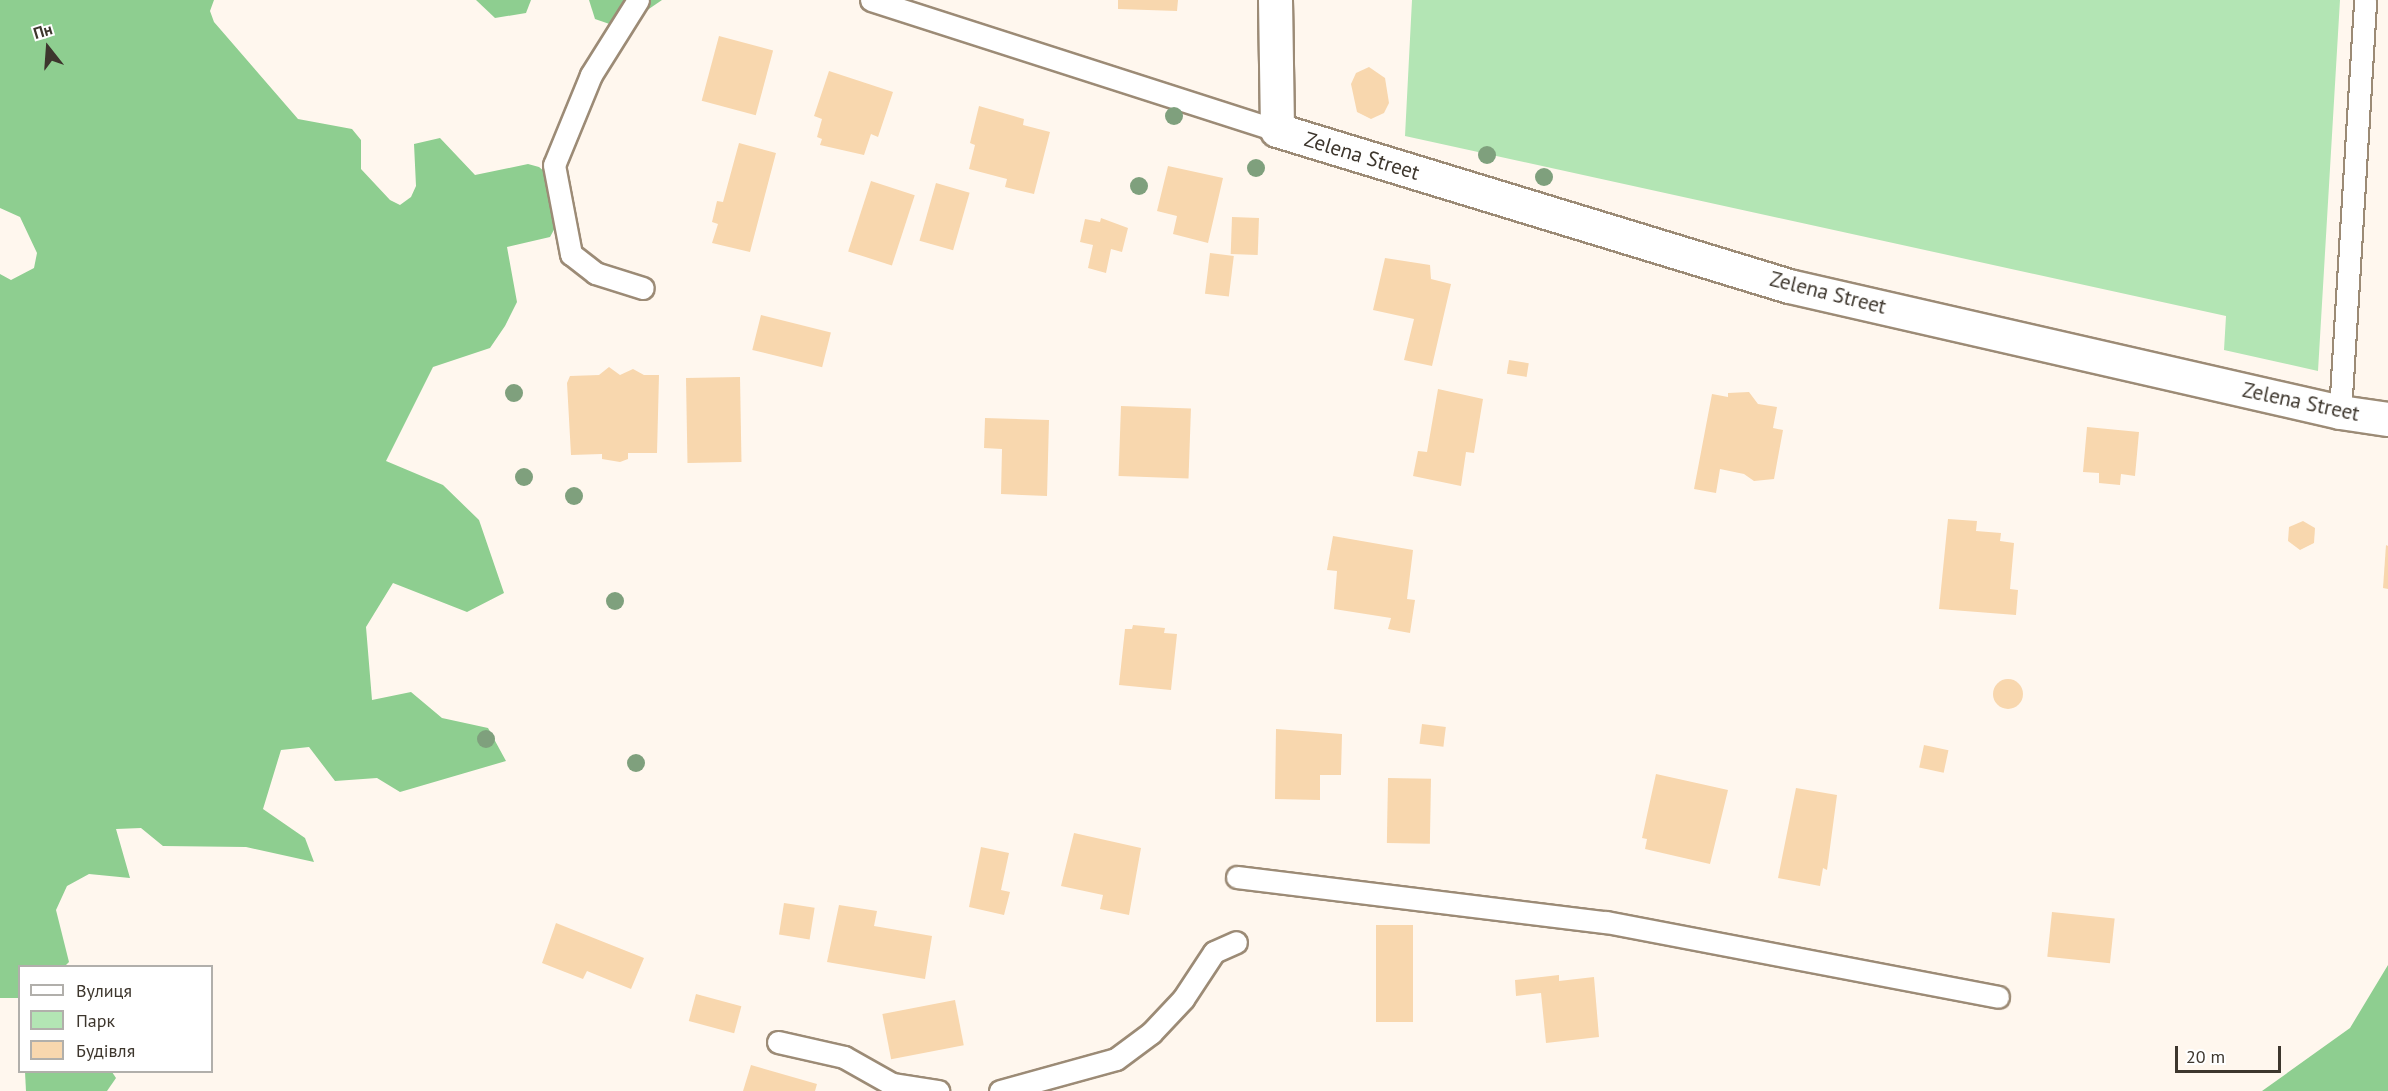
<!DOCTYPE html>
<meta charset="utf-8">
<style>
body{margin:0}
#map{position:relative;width:2388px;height:1091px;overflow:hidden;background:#fff7ee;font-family:"PT Sans",sans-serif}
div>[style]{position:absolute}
.green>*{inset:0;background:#b3e5b4}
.forest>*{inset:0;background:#8ece90}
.building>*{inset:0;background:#f8d7ae;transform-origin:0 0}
.round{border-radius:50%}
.roads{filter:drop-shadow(2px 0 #9c8b76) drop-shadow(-2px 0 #9c8b76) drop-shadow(0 2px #9c8b76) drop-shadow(0 -2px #9c8b76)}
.lane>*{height:21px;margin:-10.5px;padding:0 10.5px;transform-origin:10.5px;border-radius:10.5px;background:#fff}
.street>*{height:33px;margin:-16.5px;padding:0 16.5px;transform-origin:16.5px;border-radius:16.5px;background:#fff}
.trees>*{width:18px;height:18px;margin:-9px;border-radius:50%;background:#7fa07d}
span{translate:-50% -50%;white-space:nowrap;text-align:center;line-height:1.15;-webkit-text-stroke:6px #fff;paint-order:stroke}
.street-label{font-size:21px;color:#3d362d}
.legend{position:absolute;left:18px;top:965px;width:195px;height:108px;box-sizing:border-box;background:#fff;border:2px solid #b1afab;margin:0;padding:8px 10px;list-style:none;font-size:18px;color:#3d362d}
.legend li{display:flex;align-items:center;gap:12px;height:30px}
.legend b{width:30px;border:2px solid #b1afab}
.north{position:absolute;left:18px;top:18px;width:60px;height:60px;-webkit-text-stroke:4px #fff;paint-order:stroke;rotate:343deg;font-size:16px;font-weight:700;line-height:24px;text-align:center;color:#3d362d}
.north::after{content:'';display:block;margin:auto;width:21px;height:27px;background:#3d362d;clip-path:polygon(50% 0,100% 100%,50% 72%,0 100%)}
.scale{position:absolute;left:2175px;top:1046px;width:106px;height:27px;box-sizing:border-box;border:3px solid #3d362d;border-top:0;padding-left:8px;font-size:18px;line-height:21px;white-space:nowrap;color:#3d362d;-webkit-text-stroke:4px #fff;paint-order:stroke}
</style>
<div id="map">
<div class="green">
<div style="clip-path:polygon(1412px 0,2340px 0,2318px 371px,2224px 350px,2226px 316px,1405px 136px)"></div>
</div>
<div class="forest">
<div style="clip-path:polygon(0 0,214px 0,210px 11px,214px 22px,298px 119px,352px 129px,361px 140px,361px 169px,390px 200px,400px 205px,411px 197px,416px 186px,414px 144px,440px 138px,475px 175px,528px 164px,539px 167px,568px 191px,568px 204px,550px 237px,507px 247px,517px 302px,505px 326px,490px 348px,433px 367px,386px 461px,443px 485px,479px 520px,504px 593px,467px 612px,393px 583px,366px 627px,372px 700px,411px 692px,442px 718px,488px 728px,506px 761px,400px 792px,377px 778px,335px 781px,309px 747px,281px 750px,263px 809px,305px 838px,314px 862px,246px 847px,163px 846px,141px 828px,116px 829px,130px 878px,89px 874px,67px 886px,56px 910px,69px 962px,65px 966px,20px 966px,19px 998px,0 998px,0 274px,11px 280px,34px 268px,37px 253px,20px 217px,0 208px)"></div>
<div style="clip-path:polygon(476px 0,531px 0,526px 13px,495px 18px)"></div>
<div style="clip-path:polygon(589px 0,662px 0,621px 28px,595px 19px)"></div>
<div style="clip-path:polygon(2388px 965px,2388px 1091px,2262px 1091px,2350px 1028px)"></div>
<div style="clip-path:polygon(25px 1072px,112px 1072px,116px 1078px,107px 1091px,26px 1091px)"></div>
</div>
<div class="building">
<div style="clip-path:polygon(1118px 0,1178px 0,1177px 11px,1118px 9px)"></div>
<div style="left:719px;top:36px;width:56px;height:67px;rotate:15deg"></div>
<div style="clip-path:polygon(1369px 67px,1385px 78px,1389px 103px,1384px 113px,1371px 119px,1357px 112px,1351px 84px,1356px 73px)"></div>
<div style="clip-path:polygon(829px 71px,893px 92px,878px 137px,871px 134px,864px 155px,820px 145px,822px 139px,817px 137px,822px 119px,814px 116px)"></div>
<div style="clip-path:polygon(979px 106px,1024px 119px,1023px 125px,1050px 132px,1034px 194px,1005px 187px,1007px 179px,969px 169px,975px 145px,970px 143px)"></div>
<div style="clip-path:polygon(739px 143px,776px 153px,750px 252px,712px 243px,718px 224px,712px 222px,717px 201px,723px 202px)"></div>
<div style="clip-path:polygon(1168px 166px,1223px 178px,1208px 243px,1173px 234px,1177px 216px,1157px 211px)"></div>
<div style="left:871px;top:181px;width:46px;height:74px;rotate:18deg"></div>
<div style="left:936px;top:183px;width:35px;height:60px;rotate:16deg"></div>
<div style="left:1232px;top:217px;width:27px;height:37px;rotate:2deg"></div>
<div style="clip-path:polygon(1101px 218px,1128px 228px,1122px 252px,1111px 249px,1106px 273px,1088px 268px,1093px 245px,1080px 242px,1085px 219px,1100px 222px)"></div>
<div style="left:1210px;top:253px;width:24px;height:41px;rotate:7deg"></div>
<div style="clip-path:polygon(1385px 258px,1430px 265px,1431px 279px,1451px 284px,1432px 366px,1404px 360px,1414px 319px,1373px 310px)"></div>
<div style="left:761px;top:315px;width:72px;height:36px;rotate:14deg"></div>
<div style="left:1509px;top:360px;width:20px;height:14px;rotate:9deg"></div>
<div style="clip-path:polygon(609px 367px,620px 375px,633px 369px,644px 375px,659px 375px,657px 453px,628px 453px,628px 459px,620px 462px,602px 459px,602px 454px,571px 455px,567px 383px,570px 376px,599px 375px)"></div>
<div style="left:740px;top:377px;width:85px;height:54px;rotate:89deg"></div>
<div style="clip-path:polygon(1438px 389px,1483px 399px,1474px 453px,1466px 452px,1461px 486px,1413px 476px,1418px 451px,1427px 452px)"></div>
<div style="clip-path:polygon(1749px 392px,1758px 404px,1777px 407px,1773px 428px,1783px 430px,1774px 479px,1754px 481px,1744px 474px,1720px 469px,1716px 493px,1694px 489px,1712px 394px,1728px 397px,1728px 393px)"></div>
<div style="left:1121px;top:406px;width:70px;height:70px;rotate:2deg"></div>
<div style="clip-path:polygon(985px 418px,1049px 420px,1047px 496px,1001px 494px,1002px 449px,984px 448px)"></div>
<div style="clip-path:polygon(2087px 427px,2139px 432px,2135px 476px,2121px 474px,2120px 485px,2099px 483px,2099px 473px,2083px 472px)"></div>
<div style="clip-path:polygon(1948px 519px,1977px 521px,1976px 531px,2001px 533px,2000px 541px,2014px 543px,2010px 589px,2018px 590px,2016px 615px,1939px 609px)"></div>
<div style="clip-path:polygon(2303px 521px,2315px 528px,2314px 543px,2300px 550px,2288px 541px,2289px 527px)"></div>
<div style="clip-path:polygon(1333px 536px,1413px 550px,1407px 599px,1415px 600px,1410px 633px,1388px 629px,1391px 618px,1334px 609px,1337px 571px,1327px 570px)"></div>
<div style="clip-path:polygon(2386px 545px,2388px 546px,2388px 589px,2383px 588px)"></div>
<div style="clip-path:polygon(1133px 625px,1165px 628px,1164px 633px,1177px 634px,1171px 690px,1119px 685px,1125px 629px,1132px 629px)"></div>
<div class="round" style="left:1993px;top:679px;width:30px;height:30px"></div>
<div style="left:1422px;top:724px;width:24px;height:20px;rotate:7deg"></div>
<div style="clip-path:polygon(1276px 729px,1342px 734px,1341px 775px,1320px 775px,1320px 800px,1275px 799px)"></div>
<div style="left:1924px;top:745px;width:25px;height:23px;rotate:12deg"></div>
<div style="clip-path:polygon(1656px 774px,1728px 790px,1710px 864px,1645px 849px,1647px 839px,1642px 838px)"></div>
<div style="left:1388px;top:778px;width:43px;height:65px;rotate:1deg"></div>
<div style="clip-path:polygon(1796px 788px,1837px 795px,1827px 870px,1823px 868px,1820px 886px,1778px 878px)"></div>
<div style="clip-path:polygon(1074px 833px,1141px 848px,1129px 915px,1100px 909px,1103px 895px,1061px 886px)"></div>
<div style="clip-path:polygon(981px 847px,1009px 853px,1001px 890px,1010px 892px,1004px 915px,969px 907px)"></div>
<div style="left:784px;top:903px;width:31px;height:32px;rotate:9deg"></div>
<div style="clip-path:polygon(839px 905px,877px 911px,874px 926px,932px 936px,925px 979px,827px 962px)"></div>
<div style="left:2052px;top:912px;width:63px;height:45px;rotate:6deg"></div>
<div style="clip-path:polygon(556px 923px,644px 958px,631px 989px,587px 971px,583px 979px,542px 963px)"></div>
<div style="left:1376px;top:925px;width:37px;height:97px"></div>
<div style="clip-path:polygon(1559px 975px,1559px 981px,1594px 977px,1599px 1037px,1546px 1043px,1541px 993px,1516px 996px,1515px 980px)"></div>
<div style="left:696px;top:994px;width:47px;height:28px;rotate:15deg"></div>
<div style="left:955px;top:1000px;width:46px;height:74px;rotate:79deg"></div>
<div style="clip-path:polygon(751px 1065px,817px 1084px,815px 1091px,743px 1091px)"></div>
</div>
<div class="roads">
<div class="lane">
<div style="left:638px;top:0;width:89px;rotate:122.1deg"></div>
<div style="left:591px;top:75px;width:97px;rotate:112.3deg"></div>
<div style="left:554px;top:165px;width:91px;rotate:79.2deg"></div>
<div style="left:571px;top:254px;width:31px;rotate:38deg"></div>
<div style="left:595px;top:273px;width:50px;rotate:17.4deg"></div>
<div style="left:871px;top:0;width:426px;rotate:17.8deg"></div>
<div style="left:2340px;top:412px;width:413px;rotate:-86.5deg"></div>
<div style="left:1237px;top:877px;width:372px;rotate:7deg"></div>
<div style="left:1606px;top:922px;width:399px;rotate:10.8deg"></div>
<div style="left:778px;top:1042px;width:68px;rotate:12.8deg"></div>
<div style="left:844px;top:1057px;width:55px;rotate:29.4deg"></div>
<div style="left:892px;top:1084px;width:47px;rotate:8.7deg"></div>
<div style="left:1000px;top:1091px;width:120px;rotate:-15.4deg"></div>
<div style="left:1116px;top:1059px;width:44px;rotate:-36.6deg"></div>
<div style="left:1151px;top:1033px;width:47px;rotate:-46.7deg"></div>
<div style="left:1183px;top:999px;width:56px;rotate:-56.6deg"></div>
<div style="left:1214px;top:952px;width:24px;rotate:-24deg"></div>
</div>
<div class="street">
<div style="left:1275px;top:0;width:130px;rotate:89.1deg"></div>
<div style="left:1277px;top:130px;width:535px;rotate:16.95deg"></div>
<div style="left:1789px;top:286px;width:565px;rotate:12.88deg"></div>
<div style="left:2340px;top:412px;width:49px;rotate:8.3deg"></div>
</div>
</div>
<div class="trees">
<div style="left:1174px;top:116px"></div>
<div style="left:1487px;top:155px"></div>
<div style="left:1256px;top:168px"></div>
<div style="left:1544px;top:177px"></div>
<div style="left:1139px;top:186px"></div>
<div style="left:514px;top:393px"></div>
<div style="left:524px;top:477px"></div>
<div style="left:574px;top:496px"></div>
<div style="left:615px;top:601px"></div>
<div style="left:486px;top:739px"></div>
<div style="left:636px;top:763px"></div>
</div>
<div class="street-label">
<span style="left:1362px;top:156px;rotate:17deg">Zelena Street</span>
<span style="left:1828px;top:293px;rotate:14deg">Zelena Street</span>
<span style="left:2301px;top:402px;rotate:12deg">Zelena Street</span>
</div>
<ul class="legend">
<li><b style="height:8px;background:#fff"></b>Вулиця</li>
<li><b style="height:16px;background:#b3e5b4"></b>Парк</li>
<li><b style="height:16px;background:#f8d7ae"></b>Будівля</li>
</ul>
<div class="north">Пн</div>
<div class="scale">20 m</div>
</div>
